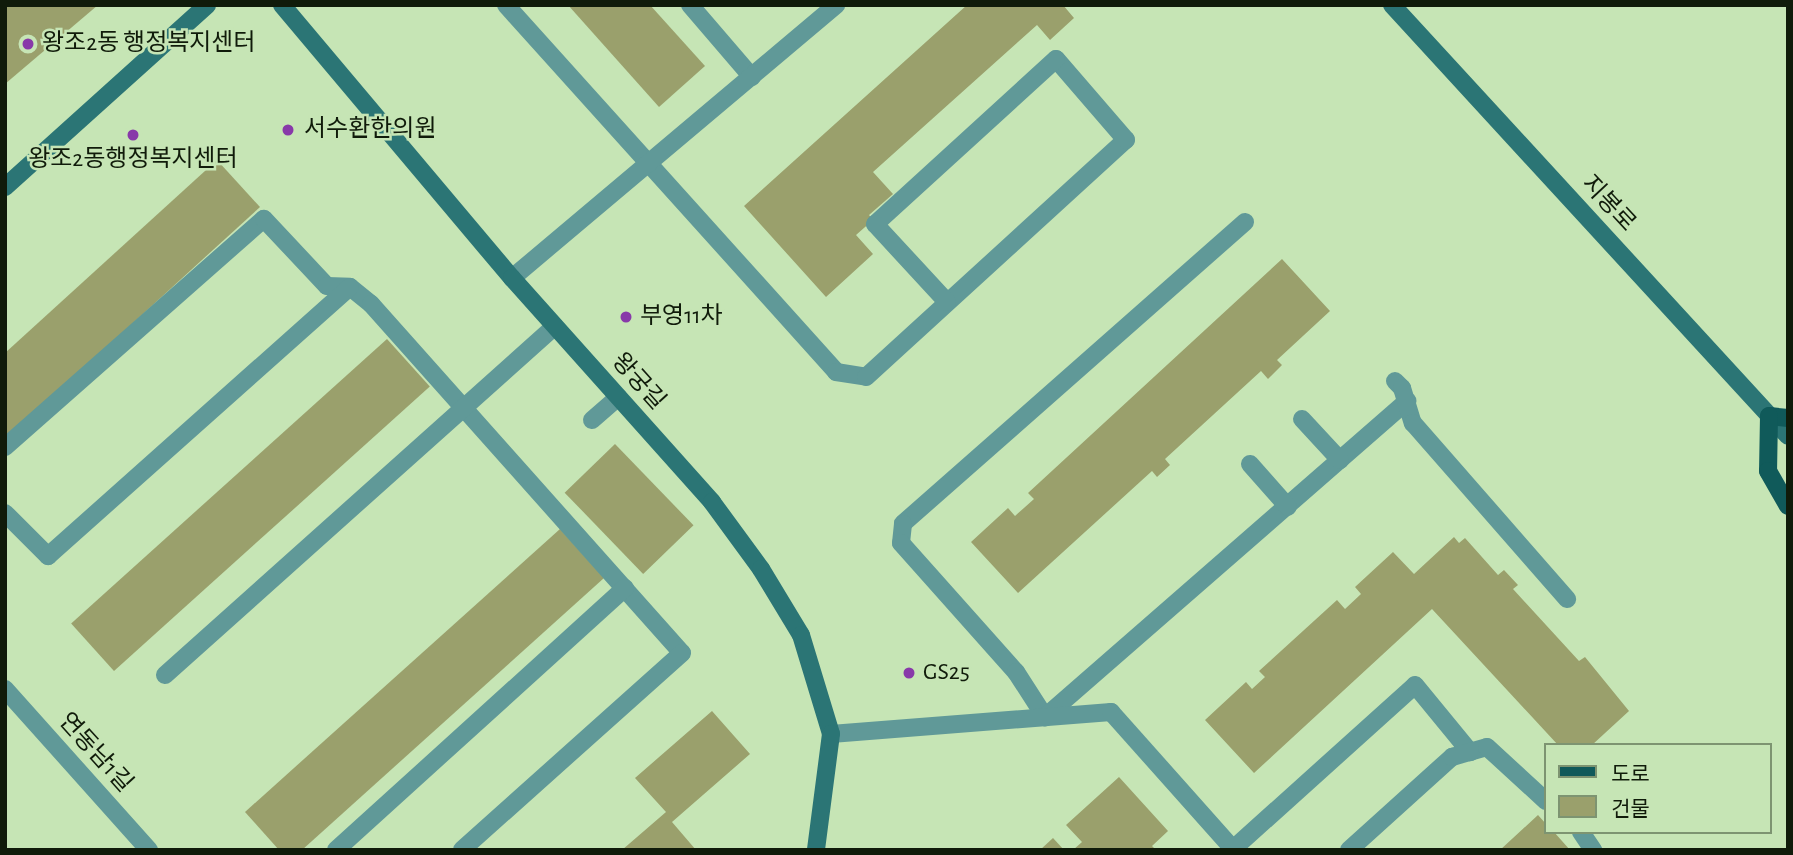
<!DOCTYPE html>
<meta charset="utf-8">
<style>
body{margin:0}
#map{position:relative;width:1793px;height:855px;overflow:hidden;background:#c6e5b5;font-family:"Alegreya Sans","Noto Sans KR",sans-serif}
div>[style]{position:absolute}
.building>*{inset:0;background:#9aa06c;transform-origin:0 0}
.lane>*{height:18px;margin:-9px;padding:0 9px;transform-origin:9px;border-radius:9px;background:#609998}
.street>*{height:18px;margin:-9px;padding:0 9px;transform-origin:9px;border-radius:9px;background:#609998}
.secondary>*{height:18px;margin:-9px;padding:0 9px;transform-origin:9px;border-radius:9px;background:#2b7575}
.primary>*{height:18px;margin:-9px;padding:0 9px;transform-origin:9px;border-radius:9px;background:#105a5a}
.dots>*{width:19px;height:19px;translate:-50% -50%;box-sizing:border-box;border:4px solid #c6e5b5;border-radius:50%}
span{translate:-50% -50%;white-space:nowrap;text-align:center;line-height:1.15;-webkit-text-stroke:5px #c6e5b5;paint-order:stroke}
.poi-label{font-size:24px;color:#101b0a}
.left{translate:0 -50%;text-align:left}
.street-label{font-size:24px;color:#101b0a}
.frame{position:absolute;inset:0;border:7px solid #101b0a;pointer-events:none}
.legend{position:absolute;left:1544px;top:743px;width:228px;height:91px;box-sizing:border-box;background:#c6e5b5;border:2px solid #7d9471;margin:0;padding:9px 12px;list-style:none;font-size:21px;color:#101b0a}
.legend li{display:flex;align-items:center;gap:14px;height:35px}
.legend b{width:35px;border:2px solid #7d9471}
</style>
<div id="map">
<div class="building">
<div style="clip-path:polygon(5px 5px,98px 5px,5px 84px)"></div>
<div style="clip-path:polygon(568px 5px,650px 5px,705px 66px,659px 107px)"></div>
<div style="clip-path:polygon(967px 5px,1063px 5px,1074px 18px,1050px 40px,1037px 25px,873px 172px,893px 194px,869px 215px,873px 220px,856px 235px,873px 254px,826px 297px,744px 206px)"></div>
<div style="clip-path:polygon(217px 160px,260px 207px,5px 440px,5px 353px)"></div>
<div style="clip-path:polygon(1282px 259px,1330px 311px,1277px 360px,1282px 365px,1268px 379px,1261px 371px,1165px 459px,1170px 465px,1157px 477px,1152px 471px,1018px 593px,971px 542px,1008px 508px,1015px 516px,1034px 499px,1028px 493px)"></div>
<div style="left:387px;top:339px;width:64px;height:425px;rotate:48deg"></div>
<div style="left:615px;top:444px;width:113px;height:70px;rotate:46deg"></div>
<div style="clip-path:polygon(560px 529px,604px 578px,302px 850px,279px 850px,245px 812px)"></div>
<div style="clip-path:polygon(1454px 537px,1459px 543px,1465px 538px,1498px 575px,1504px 570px,1518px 585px,1513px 589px,1579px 661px,1585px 657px,1629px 711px,1592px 745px,1558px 745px,1432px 609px,1254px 773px,1205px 720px,1246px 682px,1252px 689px,1265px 677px,1259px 671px,1337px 600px,1345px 609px,1361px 594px,1355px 587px,1393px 552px,1414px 574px)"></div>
<div style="clip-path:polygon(712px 711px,750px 754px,672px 822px,696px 850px,622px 850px,666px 812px,635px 778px)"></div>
<div style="clip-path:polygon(1119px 777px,1168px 831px,1152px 846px,1156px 850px,1073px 850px,1082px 842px,1066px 825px)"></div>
<div style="clip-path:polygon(1538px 815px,1546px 824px,1546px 832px,1554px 832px,1570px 850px,1500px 850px)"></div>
<div style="clip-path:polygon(1053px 838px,1064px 850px,1040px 850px)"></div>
</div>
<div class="lane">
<div style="left:506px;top:5px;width:494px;rotate:48deg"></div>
<div style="left:836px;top:372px;width:30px;rotate:9deg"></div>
<div style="left:866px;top:377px;width:352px;rotate:-42.4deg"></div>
<div style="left:1126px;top:140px;width:107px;rotate:-130.8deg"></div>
<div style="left:1056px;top:59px;width:245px;rotate:137.6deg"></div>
<div style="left:875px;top:224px;width:106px;rotate:47.3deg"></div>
<div style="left:690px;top:5px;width:95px;rotate:49.3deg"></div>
<div style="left:1245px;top:222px;width:456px;rotate:138.6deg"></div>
<div style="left:903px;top:524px;width:19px;rotate:96deg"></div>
<div style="left:901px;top:543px;width:173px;rotate:48.3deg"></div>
<div style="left:1016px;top:672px;width:54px;rotate:57.2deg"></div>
<div style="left:1045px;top:717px;width:481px;rotate:-41.1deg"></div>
<div style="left:512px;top:278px;width:424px;rotate:-40.1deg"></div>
<div style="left:1395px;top:381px;width:10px;rotate:45deg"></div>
<div style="left:1402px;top:388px;width:37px;rotate:73deg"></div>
<div style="left:1413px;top:423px;width:234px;rotate:48.8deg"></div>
<div style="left:1302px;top:419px;width:56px;rotate:47.2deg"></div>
<div style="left:592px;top:420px;width:35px;rotate:-41deg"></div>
<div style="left:5px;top:447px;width:345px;rotate:-41.4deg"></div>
<div style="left:264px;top:219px;width:92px;rotate:46.8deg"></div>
<div style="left:327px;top:286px;width:23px;rotate:2deg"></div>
<div style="left:350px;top:287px;width:27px;rotate:39deg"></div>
<div style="left:371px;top:304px;width:467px;rotate:48.3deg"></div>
<div style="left:682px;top:653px;width:295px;rotate:138.2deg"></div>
<div style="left:1250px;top:464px;width:57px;rotate:48.5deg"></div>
<div style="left:5px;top:513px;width:61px;rotate:45deg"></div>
<div style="left:48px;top:556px;width:404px;rotate:-41.7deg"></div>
<div style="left:165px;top:675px;width:523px;rotate:-41.82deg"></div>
<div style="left:831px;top:734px;width:281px;rotate:-4.5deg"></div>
<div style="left:1111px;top:712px;width:185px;rotate:48.3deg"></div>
<div style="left:1581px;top:832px;width:22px;rotate:56deg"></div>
<div style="left:336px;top:850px;width:390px;rotate:-42.2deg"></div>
<div style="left:1232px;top:850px;width:246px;rotate:-42deg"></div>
<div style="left:1415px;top:685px;width:87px;rotate:50.6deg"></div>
<div style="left:1349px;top:850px;width:139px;rotate:-42.1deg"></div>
<div style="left:1452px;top:757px;width:36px;rotate:-16deg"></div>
<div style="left:1487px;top:747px;width:80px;rotate:42.5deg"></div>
</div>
<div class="street">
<div style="left:5px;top:689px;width:216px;rotate:48.2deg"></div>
</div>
<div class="secondary">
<div style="left:282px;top:5px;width:357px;rotate:49.9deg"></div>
<div style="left:512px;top:278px;width:300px;rotate:48.2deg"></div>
<div style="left:712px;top:502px;width:83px;rotate:53.8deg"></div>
<div style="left:761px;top:569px;width:77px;rotate:58.8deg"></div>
<div style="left:801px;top:635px;width:103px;rotate:73.1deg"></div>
<div style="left:831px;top:734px;width:117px;rotate:97.4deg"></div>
<div style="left:1392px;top:5px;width:585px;rotate:47.42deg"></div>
<div style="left:5px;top:187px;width:272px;rotate:-42deg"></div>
</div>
<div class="primary">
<div style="left:1788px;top:418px;width:19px;rotate:-174deg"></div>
<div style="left:1769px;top:416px;width:55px;rotate:91deg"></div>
<div style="left:1768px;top:471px;width:40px;rotate:60.3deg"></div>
</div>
<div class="dots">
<div style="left:28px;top:44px;background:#8839a9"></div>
<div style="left:288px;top:130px;background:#8839a9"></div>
<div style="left:133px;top:135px;background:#8839a9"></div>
<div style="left:626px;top:317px;background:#8839a9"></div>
<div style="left:909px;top:673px;background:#8839a9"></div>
</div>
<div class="poi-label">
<span class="left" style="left:42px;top:44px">왕조2동 행정복지센터</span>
<span class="left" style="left:304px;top:130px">서수환한의원</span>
<span style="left:133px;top:160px">왕조2동행정복지센터</span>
<span class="left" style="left:640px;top:317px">부영11차</span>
<span class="left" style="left:923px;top:673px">GS25</span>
</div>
<div class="street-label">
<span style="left:1608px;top:204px;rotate:47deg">지봉로</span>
<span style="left:638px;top:382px;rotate:48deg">왕궁길</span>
<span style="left:95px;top:753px;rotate:48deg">연동남1길</span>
</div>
<div class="frame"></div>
<ul class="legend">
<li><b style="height:9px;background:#105a5a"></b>도로</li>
<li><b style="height:19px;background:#9aa06c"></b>건물</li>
</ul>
</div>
